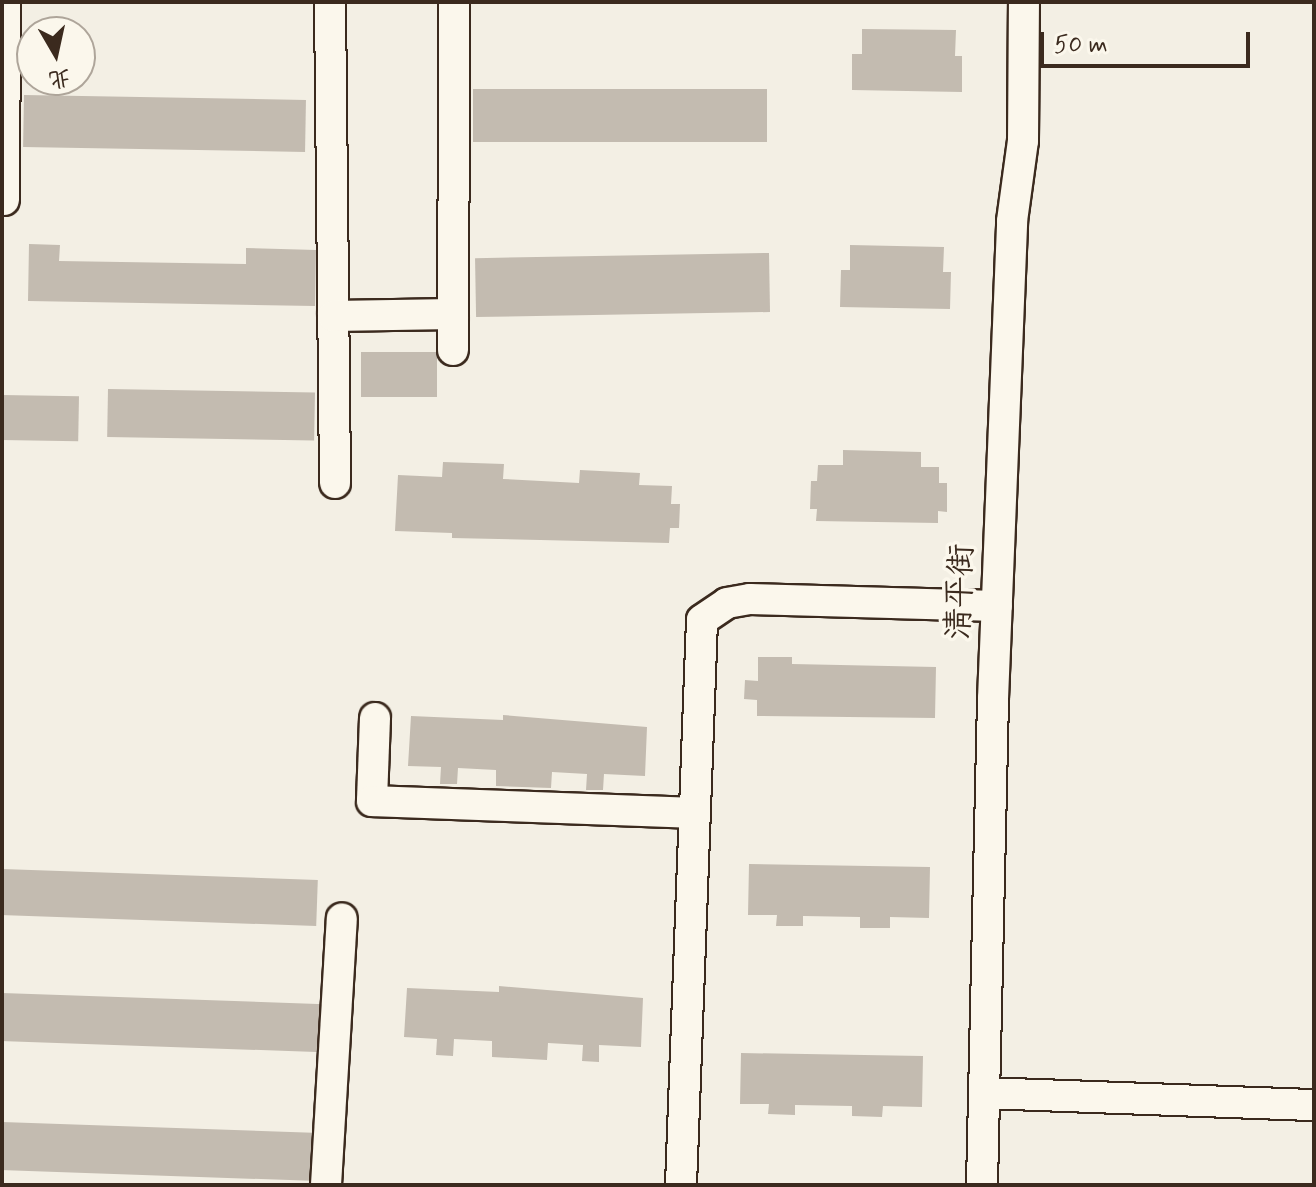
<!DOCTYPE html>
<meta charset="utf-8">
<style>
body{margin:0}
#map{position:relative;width:1316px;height:1187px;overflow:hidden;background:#f3efe4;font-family:Mynerve,"LXGW WenKai TC",sans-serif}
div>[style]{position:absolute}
.building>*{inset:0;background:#c3bbb0;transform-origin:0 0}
.roads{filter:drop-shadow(2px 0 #3b2a1e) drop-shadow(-2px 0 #3b2a1e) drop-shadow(0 2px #3b2a1e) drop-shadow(0 -2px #3b2a1e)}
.minor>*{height:30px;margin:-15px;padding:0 15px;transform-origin:15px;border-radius:15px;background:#fbf7ec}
span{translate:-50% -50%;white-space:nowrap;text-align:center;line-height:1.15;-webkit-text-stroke:7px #fbf7ec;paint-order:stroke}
.street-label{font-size:32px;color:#3b2a1e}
.frame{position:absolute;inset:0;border:4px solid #3b2a1e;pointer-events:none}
.north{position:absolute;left:16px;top:16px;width:80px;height:80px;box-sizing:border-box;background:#fbf7ec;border:2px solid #aea59a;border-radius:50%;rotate:171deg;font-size:22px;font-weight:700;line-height:32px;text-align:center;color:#3b2a1e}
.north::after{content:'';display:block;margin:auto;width:28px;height:36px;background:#3b2a1e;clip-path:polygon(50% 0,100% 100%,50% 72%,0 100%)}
.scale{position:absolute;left:1040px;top:32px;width:210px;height:36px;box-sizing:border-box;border:4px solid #3b2a1e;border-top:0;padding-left:10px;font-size:24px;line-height:28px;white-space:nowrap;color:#3b2a1e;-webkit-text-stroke:6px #fbf7ec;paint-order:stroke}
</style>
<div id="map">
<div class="building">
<div style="clip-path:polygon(862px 29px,956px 30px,955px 56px,962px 56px,962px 92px,852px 90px,852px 54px,862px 54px)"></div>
<div style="left:767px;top:89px;width:53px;height:294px;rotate:90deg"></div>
<div style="left:24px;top:95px;width:282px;height:52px;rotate:1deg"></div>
<div style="clip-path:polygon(29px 244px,60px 245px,59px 261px,246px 264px,246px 248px,316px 250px,315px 306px,28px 301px)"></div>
<div style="clip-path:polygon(850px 245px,944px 247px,943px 272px,951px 272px,950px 309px,840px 307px,841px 270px,850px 270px)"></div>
<div style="left:769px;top:253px;width:59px;height:294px;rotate:89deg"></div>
<div style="left:361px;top:352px;width:76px;height:45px"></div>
<div style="left:108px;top:389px;width:207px;height:48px;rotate:1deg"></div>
<div style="left:2px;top:395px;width:77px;height:45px;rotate:1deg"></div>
<div style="clip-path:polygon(843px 450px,921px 452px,921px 467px,939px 467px,939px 483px,947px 483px,947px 512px,938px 511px,938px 523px,816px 521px,817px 509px,810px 509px,811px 481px,817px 481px,818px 465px,843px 465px)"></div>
<div style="clip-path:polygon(443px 462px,504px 464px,503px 479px,579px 483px,580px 470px,640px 473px,639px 485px,672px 486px,671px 504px,680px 504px,679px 528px,670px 528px,669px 543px,452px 538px,452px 533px,395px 531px,398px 475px,442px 477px)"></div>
<div style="clip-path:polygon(758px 657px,792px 657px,792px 664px,936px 667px,935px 718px,757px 716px,757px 700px,744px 699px,745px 680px,758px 681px)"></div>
<div style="clip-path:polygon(503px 715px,647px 727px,645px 776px,604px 774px,603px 790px,586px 790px,587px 774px,552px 772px,551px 788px,496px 786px,496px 770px,458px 768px,457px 784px,440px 784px,441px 767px,408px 766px,411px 716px,503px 720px)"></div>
<div style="clip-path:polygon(749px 864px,930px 867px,929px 918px,890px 917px,890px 928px,860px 928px,860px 917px,803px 916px,803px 926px,776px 926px,777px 915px,748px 915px)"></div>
<div style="left:2px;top:869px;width:316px;height:46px;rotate:2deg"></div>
<div style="clip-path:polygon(499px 986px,643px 998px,641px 1047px,599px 1045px,599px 1062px,582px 1061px,583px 1045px,548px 1043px,547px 1060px,492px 1057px,492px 1041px,454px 1039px,453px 1056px,436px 1055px,437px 1039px,404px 1037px,407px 988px,499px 992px)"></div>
<div style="left:2px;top:993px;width:323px;height:48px;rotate:2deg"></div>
<div style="clip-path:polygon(741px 1053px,923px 1056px,922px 1107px,883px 1106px,882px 1117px,852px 1116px,852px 1106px,795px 1105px,795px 1115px,768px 1114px,769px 1104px,740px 1104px)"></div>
<div style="left:2px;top:1122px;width:318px;height:48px;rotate:2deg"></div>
</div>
<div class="roads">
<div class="minor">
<div style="left:330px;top:2px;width:481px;rotate:89.4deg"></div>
<div style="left:4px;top:200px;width:198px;rotate:-89.7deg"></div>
<div style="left:333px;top:316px;width:120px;rotate:-1deg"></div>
<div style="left:453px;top:350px;width:348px;rotate:-89.8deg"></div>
<div style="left:375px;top:718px;width:83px;rotate:92.1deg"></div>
<div style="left:372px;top:801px;width:323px;rotate:2.1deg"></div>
<div style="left:984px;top:1093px;width:330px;rotate:2.1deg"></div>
<div style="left:326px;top:1185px;width:267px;rotate:-86.6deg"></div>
<div style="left:681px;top:1185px;width:565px;rotate:-87.87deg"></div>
<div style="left:702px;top:620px;width:30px;rotate:-34deg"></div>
<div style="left:727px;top:603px;width:23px;rotate:-10deg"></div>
<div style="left:750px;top:599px;width:247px;rotate:1.6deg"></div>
<div style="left:982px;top:1185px;width:486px;rotate:-88.7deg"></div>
<div style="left:993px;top:699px;width:478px;rotate:-87.7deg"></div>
<div style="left:1012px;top:221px;width:81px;rotate:-82.2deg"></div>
<div style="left:1023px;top:141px;width:139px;rotate:-89.6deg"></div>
</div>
</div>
<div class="street-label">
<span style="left:961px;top:592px;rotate:-88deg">清平街</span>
</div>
<div class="frame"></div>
<div class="north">北</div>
<div class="scale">50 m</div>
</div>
